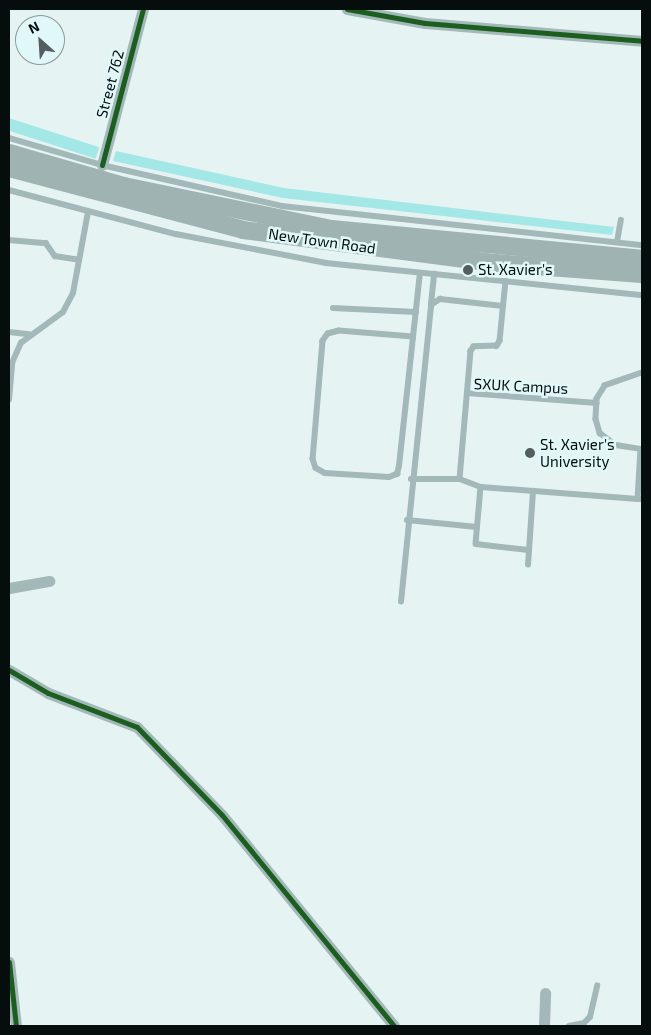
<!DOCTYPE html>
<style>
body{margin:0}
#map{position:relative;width:651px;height:1035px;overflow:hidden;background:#e6f3f3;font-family:"Exo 2",sans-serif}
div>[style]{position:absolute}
.green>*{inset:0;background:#a3e7e7;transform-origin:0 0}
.lane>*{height:5.5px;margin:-2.75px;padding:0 2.75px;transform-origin:2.75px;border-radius:2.75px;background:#a3b8b8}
.street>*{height:11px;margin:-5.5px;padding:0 5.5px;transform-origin:5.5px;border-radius:5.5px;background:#a3b8b8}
.primary>*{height:18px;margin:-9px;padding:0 9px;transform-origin:9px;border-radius:9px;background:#a0b3b3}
.cycleway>*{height:5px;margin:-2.5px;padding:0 2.5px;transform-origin:2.5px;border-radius:2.5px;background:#1b5e20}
.dots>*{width:14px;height:14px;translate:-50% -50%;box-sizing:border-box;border:2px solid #e1f8f8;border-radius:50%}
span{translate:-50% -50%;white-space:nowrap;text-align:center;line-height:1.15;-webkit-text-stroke:5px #e1f8f8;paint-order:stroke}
.street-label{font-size:15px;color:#060d0d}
.poi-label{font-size:15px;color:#060d0d}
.left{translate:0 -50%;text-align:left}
.frame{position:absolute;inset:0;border:10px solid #060d0d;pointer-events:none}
.north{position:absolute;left:15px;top:15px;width:50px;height:50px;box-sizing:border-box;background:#e1f8f8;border:1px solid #899a9a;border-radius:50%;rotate:334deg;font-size:14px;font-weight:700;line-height:20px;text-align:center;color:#060d0d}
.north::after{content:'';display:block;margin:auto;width:18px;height:22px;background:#545e5e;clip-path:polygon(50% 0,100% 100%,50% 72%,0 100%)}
</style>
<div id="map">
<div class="green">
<div style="left:9px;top:118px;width:95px;height:12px;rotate:18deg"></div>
<div style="clip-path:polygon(116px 151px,284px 188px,614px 227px,612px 235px,283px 198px,113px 161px)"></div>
</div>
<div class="lane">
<div style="left:9px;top:138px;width:97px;rotate:16.2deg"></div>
<div style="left:102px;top:165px;width:185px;rotate:12.8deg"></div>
<div style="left:282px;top:206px;width:362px;rotate:6.2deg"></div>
<div style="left:9px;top:190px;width:173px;rotate:14.8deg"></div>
<div style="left:176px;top:234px;width:153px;rotate:10.9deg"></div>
<div style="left:326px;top:263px;width:318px;rotate:5.8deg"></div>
<div style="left:9px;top:240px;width:37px;rotate:5deg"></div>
<div style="left:46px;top:243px;width:16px;rotate:55deg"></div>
<div style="left:55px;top:256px;width:24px;rotate:9deg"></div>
<div style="left:617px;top:242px;width:22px;rotate:-80deg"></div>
<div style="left:506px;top:281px;width:60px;rotate:95.7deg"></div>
<div style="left:500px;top:341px;width:6px;rotate:121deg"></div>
<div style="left:497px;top:346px;width:23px;rotate:178deg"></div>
<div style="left:474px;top:347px;width:5px;rotate:127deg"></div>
<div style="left:471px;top:351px;width:128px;rotate:94.9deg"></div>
<div style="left:460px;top:479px;width:22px;rotate:21deg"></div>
<div style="left:481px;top:487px;width:157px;rotate:4.4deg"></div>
<div style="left:431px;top:304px;width:30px;rotate:-84deg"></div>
<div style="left:333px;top:308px;width:83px;rotate:2.8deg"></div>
<div style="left:9px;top:332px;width:20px;rotate:6deg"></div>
<div style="left:413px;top:337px;width:74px;rotate:-175.4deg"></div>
<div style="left:339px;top:331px;width:11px;rotate:165deg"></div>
<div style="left:328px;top:334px;width:9px;rotate:126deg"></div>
<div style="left:323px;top:341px;width:118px;rotate:94.8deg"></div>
<div style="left:313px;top:459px;width:9px;rotate:72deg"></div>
<div style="left:316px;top:468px;width:10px;rotate:29deg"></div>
<div style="left:325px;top:473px;width:64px;rotate:3.6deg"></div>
<div style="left:389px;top:477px;width:9px;rotate:-21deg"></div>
<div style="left:397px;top:474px;width:8px;rotate:-76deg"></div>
<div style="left:399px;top:466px;width:130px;rotate:-83.8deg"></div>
<div style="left:413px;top:337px;width:64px;rotate:-83.8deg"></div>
<div style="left:642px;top:373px;width:39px;rotate:161deg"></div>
<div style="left:605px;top:386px;width:15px;rotate:122deg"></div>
<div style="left:597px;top:399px;width:20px;rotate:93deg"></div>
<div style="left:596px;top:419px;width:15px;rotate:74deg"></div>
<div style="left:600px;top:433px;width:20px;rotate:37deg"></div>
<div style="left:616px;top:445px;width:26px;rotate:9deg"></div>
<div style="left:467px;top:393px;width:130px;rotate:4.4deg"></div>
<div style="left:9px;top:400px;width:37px;rotate:-85deg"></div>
<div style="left:12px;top:363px;width:22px;rotate:-66deg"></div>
<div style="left:21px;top:343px;width:52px;rotate:-36.4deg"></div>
<div style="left:63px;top:312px;width:21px;rotate:-62deg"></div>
<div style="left:73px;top:293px;width:82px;rotate:-79.5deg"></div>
<div style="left:641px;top:449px;width:50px;rotate:93.4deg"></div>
<div style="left:638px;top:499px;width:4px"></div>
<div style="left:411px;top:479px;width:49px"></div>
<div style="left:481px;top:487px;width:57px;rotate:95deg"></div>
<div style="left:476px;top:544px;width:53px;rotate:6.5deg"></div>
<div style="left:407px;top:520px;width:70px;rotate:5.7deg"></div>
<div style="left:528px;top:565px;width:74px;rotate:-86.1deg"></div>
<div style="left:401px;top:602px;width:299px;rotate:-84.2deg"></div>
<div style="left:431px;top:305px;width:11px;rotate:-34deg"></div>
<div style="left:440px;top:299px;width:63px;rotate:6.3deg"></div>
<div style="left:569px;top:1026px;width:15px;rotate:-11deg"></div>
<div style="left:584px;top:1023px;width:8px;rotate:-45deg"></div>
<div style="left:590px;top:1017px;width:32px;rotate:-77deg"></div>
</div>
<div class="street">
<div style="left:347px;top:9px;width:79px;rotate:10.2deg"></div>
<div style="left:425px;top:23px;width:218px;rotate:4.7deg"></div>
<div style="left:102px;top:165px;width:161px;rotate:-75.3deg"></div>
<div style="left:9px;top:588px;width:41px;rotate:-9.9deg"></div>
<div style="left:9px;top:670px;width:45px;rotate:30.5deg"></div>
<div style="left:48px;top:693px;width:95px;rotate:20.9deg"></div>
<div style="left:137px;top:727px;width:122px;rotate:46deg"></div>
<div style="left:222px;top:815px;width:272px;rotate:50.8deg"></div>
<div style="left:9px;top:962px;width:64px;rotate:83.8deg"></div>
<div style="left:544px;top:1026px;width:33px;rotate:-88deg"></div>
</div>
<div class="primary">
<div style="left:9px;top:153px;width:120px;rotate:16deg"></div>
<div style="left:124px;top:186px;width:212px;rotate:11.7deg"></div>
<div style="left:332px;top:229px;width:311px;rotate:5.5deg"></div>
<div style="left:9px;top:168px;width:242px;rotate:14.8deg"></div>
<div style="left:243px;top:230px;width:254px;rotate:7.5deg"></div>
<div style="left:495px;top:263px;width:147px;rotate:4.3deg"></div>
</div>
<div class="cycleway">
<div style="left:347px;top:9px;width:79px;rotate:10.2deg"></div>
<div style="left:425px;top:23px;width:218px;rotate:4.7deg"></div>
<div style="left:102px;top:165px;width:161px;rotate:-75.3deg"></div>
<div style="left:9px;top:670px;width:45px;rotate:30.5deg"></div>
<div style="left:48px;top:693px;width:95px;rotate:20.9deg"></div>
<div style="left:137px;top:727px;width:122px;rotate:46deg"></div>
<div style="left:222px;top:815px;width:272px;rotate:50.8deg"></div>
<div style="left:9px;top:962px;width:64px;rotate:83.8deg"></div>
</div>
<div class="dots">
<div style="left:468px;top:270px;background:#545e5e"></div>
<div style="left:530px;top:453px;background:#545e5e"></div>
</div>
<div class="street-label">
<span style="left:110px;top:84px;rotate:-75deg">Street 762</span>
<span style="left:322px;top:241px;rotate:8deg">New Town Road</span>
<span style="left:521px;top:386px;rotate:3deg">SXUK Campus</span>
</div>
<div class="poi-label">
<span class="left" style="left:478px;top:270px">St. Xavier's</span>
<span class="left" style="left:540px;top:453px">St. Xavier's<br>University</span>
</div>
<div class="frame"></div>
<div class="north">N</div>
</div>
